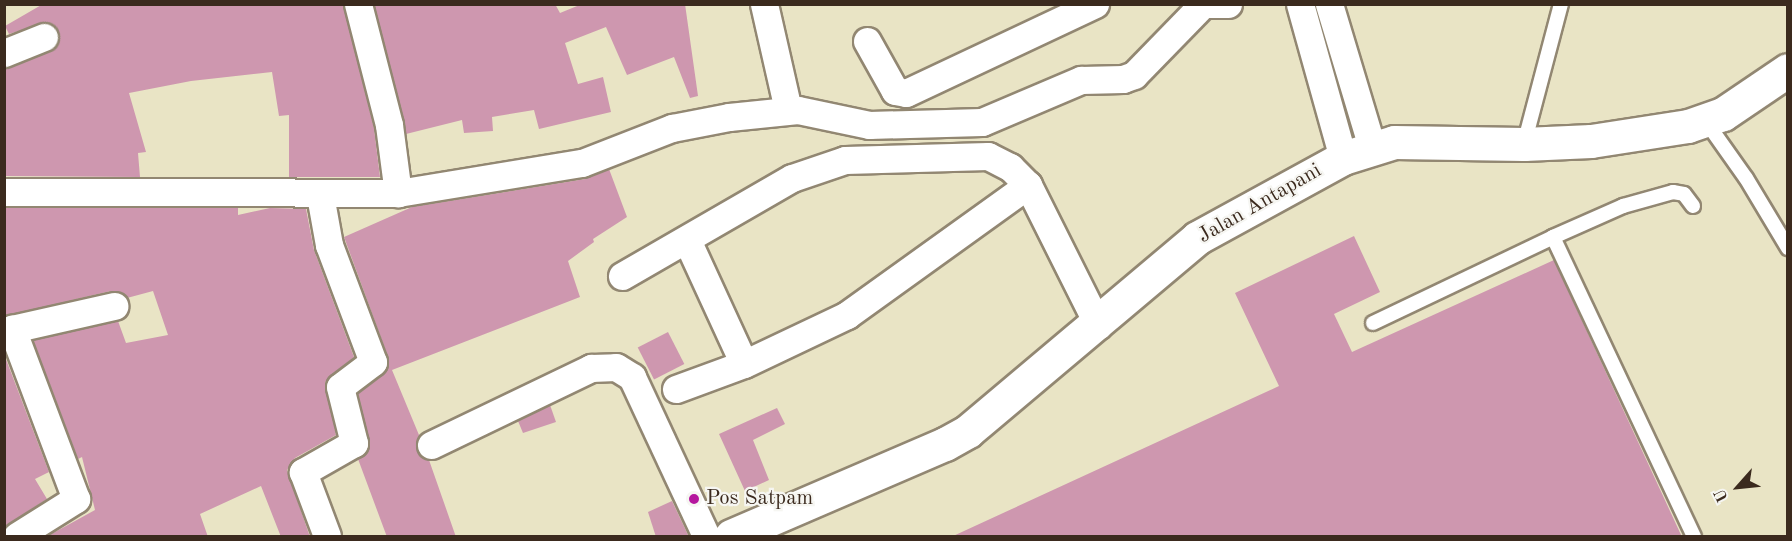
<!DOCTYPE html>
<style>
body{margin:0}
#map{position:relative;width:1792px;height:541px;overflow:hidden;background:#e9e4c5;font-family:"Old Standard TT",serif}
div>[style]{position:absolute}
.building>*{inset:0;background:#ce97af;transform-origin:0 0}
.roads{filter:drop-shadow(2px 0 #928772) drop-shadow(-2px 0 #928772) drop-shadow(0 2px #928772) drop-shadow(0 -2px #928772)}
.service>*{height:14px;margin:-7px;padding:0 7px;transform-origin:7px;border-radius:7px;background:#fff}
.minor>*{height:27px;margin:-13.5px;padding:0 13.5px;transform-origin:13.5px;border-radius:13.5px;background:#fff}
.tertiary>*{height:33px;margin:-16.5px;padding:0 16.5px;transform-origin:16.5px;border-radius:16.5px;background:#fff}
.dots>*{width:16px;height:16px;translate:-50% -50%;box-sizing:border-box;border:3px solid #f6f6f2;border-radius:50%}
span{translate:-50% -50%;white-space:nowrap;text-align:center;line-height:1.15;-webkit-text-stroke:4.5px #f6f6f2;paint-order:stroke}
.street-label{font-size:21px;color:#3b2a1e}
.poi-label{font-size:21px;color:#3b2a1e}
.left{translate:0 -50%;text-align:left}
.frame{position:absolute;inset:0;border:6px solid #3b2a1e;pointer-events:none}
.north{position:absolute;left:1708px;top:457px;width:60px;height:60px;-webkit-text-stroke:4px #f6f6f2;paint-order:stroke;rotate:243deg;font-size:16px;font-weight:700;line-height:24px;text-align:center;color:#3b2a1e}
.north::after{content:'';display:block;margin:auto;width:21px;height:27px;background:#3b2a1e;clip-path:polygon(50% 0,100% 100%,50% 72%,0 100%)}
</style>
<div id="map">
<div class="building">
<div style="clip-path:polygon(43px 4px,343px 4px,374px 128px,380px 177px,289px 177px,289px 115px,279px 116px,272px 72px,191px 81px,129px 93px,146px 152px,138px 153px,140px 177px,4px 176px,4px 68px,50px 52px,60px 39px,54px 25px,47px 22px,9px 34px,5px 26px)"></div>
<div style="clip-path:polygon(374px 4px,555px 4px,560px 13px,582px 4px,685px 4px,698px 96px,690px 98px,674px 57px,627px 75px,606px 27px,565px 43px,578px 84px,603px 77px,611px 112px,539px 129px,534px 110px,492px 117px,493px 131px,464px 133px,462px 120px,406px 134px)"></div>
<div style="clip-path:polygon(609px 169px,627px 217px,593px 239px,594px 242px,568px 261px,580px 297px,392px 370px,419px 435px,417px 451px,429px 460px,456px 537px,387px 537px,358px 459px,368px 450px,369px 440px,358px 393px,383px 374px,388px 357px,344px 237px,412px 207px,585px 179px)"></div>
<div style="clip-path:polygon(4px 208px,238px 208px,238px 215px,270px 208px,306px 209px,314px 250px,354px 357px,325px 382px,336px 435px,295px 458px,287px 470px,310px 537px,281px 537px,261px 486px,200px 514px,208px 537px,46px 537px,95px 510px,82px 457px,78px 459px,33px 340px,118px 321px,126px 343px,168px 335px,153px 291px,127px 298px,111px 291px,4px 316px)"></div>
<div style="clip-path:polygon(1354px 236px,1380px 292px,1334px 314px,1352px 352px,1554px 260px,1682px 537px,951px 537px,1279px 386px,1235px 293px)"></div>
<div style="left:668px;top:332px;width:36px;height:34px;rotate:63deg"></div>
<div style="clip-path:polygon(4px 354px,49px 472px,35px 479px,47px 499px,4px 527px)"></div>
<div style="clip-path:polygon(550px 405px,556px 422px,523px 433px,518px 421px)"></div>
<div style="clip-path:polygon(777px 408px,785px 424px,753px 440px,769px 480px,745px 491px,719px 434px)"></div>
<div style="clip-path:polygon(672px 501px,689px 537px,656px 537px,648px 512px)"></div>
</div>
<div class="roads">
<div class="service">
<div style="left:1707px;top:123px;width:67px;rotate:54.7deg"></div>
<div style="left:1746px;top:178px;width:82px;rotate:59deg"></div>
<div style="left:1524px;top:144px;width:145px;rotate:-75.2deg"></div>
<div style="left:1553px;top:237px;width:77px;rotate:-23.9deg"></div>
<div style="left:1623px;top:206px;width:52px;rotate:-15.6deg"></div>
<div style="left:1673px;top:192px;width:11px;rotate:10deg"></div>
<div style="left:1684px;top:194px;width:15px;rotate:53deg"></div>
<div style="left:1373px;top:323px;width:199px;rotate:-25.5deg"></div>
<div style="left:1553px;top:237px;width:331px;rotate:64.8deg"></div>
</div>
<div class="minor">
<div style="left:358px;top:4px;width:125px;rotate:75.6deg"></div>
<div style="left:389px;top:125px;width:69px;rotate:82.5deg"></div>
<div style="left:764px;top:4px;width:109px;rotate:77.2deg"></div>
<div style="left:1197px;top:4px;width:31px"></div>
<div style="left:1300px;top:4px;width:160px;rotate:74.4deg"></div>
<div style="left:1329px;top:4px;width:149px;rotate:73.3deg"></div>
<div style="left:867px;top:41px;width:57px;rotate:60.8deg"></div>
<div style="left:895px;top:91px;width:11px;rotate:10deg"></div>
<div style="left:906px;top:93px;width:209px;rotate:-25.2deg"></div>
<div style="left:4px;top:53px;width:43px;rotate:-21.8deg"></div>
<div style="left:4px;top:192px;width:394px;rotate:0.1deg"></div>
<div style="left:398px;top:193px;width:186px;rotate:-9.3deg"></div>
<div style="left:582px;top:163px;width:97px;rotate:-21.3deg"></div>
<div style="left:672px;top:128px;width:58px;rotate:-10.9deg"></div>
<div style="left:729px;top:117px;width:69px;rotate:-5.8deg"></div>
<div style="left:798px;top:110px;width:73px;rotate:11.9deg"></div>
<div style="left:869px;top:125px;width:113px;rotate:-1.5deg"></div>
<div style="left:982px;top:122px;width:108px;rotate:-23deg"></div>
<div style="left:1081px;top:80px;width:42px;rotate:-1.4deg"></div>
<div style="left:1123px;top:79px;width:12px;rotate:-20deg"></div>
<div style="left:1134px;top:75px;width:96px;rotate:-45.8deg"></div>
<div style="left:320px;top:195px;width:51px;rotate:79.8deg"></div>
<div style="left:329px;top:245px;width:125px;rotate:69.4deg"></div>
<div style="left:373px;top:362px;width:41px;rotate:142.9deg"></div>
<div style="left:340px;top:387px;width:58px;rotate:76deg"></div>
<div style="left:354px;top:443px;width:59px;rotate:150.4deg"></div>
<div style="left:303px;top:472px;width:68px;rotate:69.4deg"></div>
<div style="left:687px;top:240px;width:136px;rotate:65.3deg"></div>
<div style="left:622px;top:276px;width:196px;rotate:-30deg"></div>
<div style="left:792px;top:178px;width:56px;rotate:-18.8deg"></div>
<div style="left:845px;top:160px;width:143px;rotate:-1.6deg"></div>
<div style="left:988px;top:156px;width:25px;rotate:27deg"></div>
<div style="left:1010px;top:167px;width:25px;rotate:45deg"></div>
<div style="left:1028px;top:185px;width:157px;rotate:63.4deg"></div>
<div style="left:676px;top:389px;width:72px;rotate:-20.2deg"></div>
<div style="left:744px;top:364px;width:114px;rotate:-25.4deg"></div>
<div style="left:847px;top:315px;width:223px;rotate:-35.7deg"></div>
<div style="left:431px;top:445px;width:178px;rotate:-25.7deg"></div>
<div style="left:591px;top:368px;width:25px;rotate:-2deg"></div>
<div style="left:616px;top:367px;width:19px;rotate:32deg"></div>
<div style="left:632px;top:377px;width:175px;rotate:65deg"></div>
<div style="left:17px;top:536px;width:70px;rotate:-32.1deg"></div>
<div style="left:76px;top:499px;width:182px;rotate:-110.6deg"></div>
<div style="left:12px;top:329px;width:105px;rotate:-12.7deg"></div>
</div>
<div class="tertiary">
<div style="left:731px;top:536px;width:233px;rotate:-23.3deg"></div>
<div style="left:945px;top:444px;width:26px;rotate:-29deg"></div>
<div style="left:968px;top:431px;width:299px;rotate:-40.1deg"></div>
<div style="left:1197px;top:238px;width:166px;rotate:-28.7deg"></div>
<div style="left:1343px;top:158px;width:53px;rotate:-17.4deg"></div>
<div style="left:1394px;top:142px;width:130px;rotate:0.9deg"></div>
<div style="left:1524px;top:144px;width:67px;rotate:-2.6deg"></div>
<div style="left:1591px;top:141px;width:98px;rotate:-8.8deg"></div>
<div style="left:1688px;top:126px;width:37px;rotate:-19deg"></div>
<div style="left:1723px;top:114px;width:78px;rotate:-34.1deg"></div>
</div>
</div>
<div class="dots">
<div style="left:694px;top:499px;background:#b5179e"></div>
</div>
<div class="street-label">
<span style="left:1260px;top:204px;rotate:-30deg">Jalan Antapani</span>
</div>
<div class="poi-label">
<span class="left" style="left:706px;top:499px">Pos Satpam</span>
</div>
<div class="frame"></div>
<div class="north">U</div>
</div>
